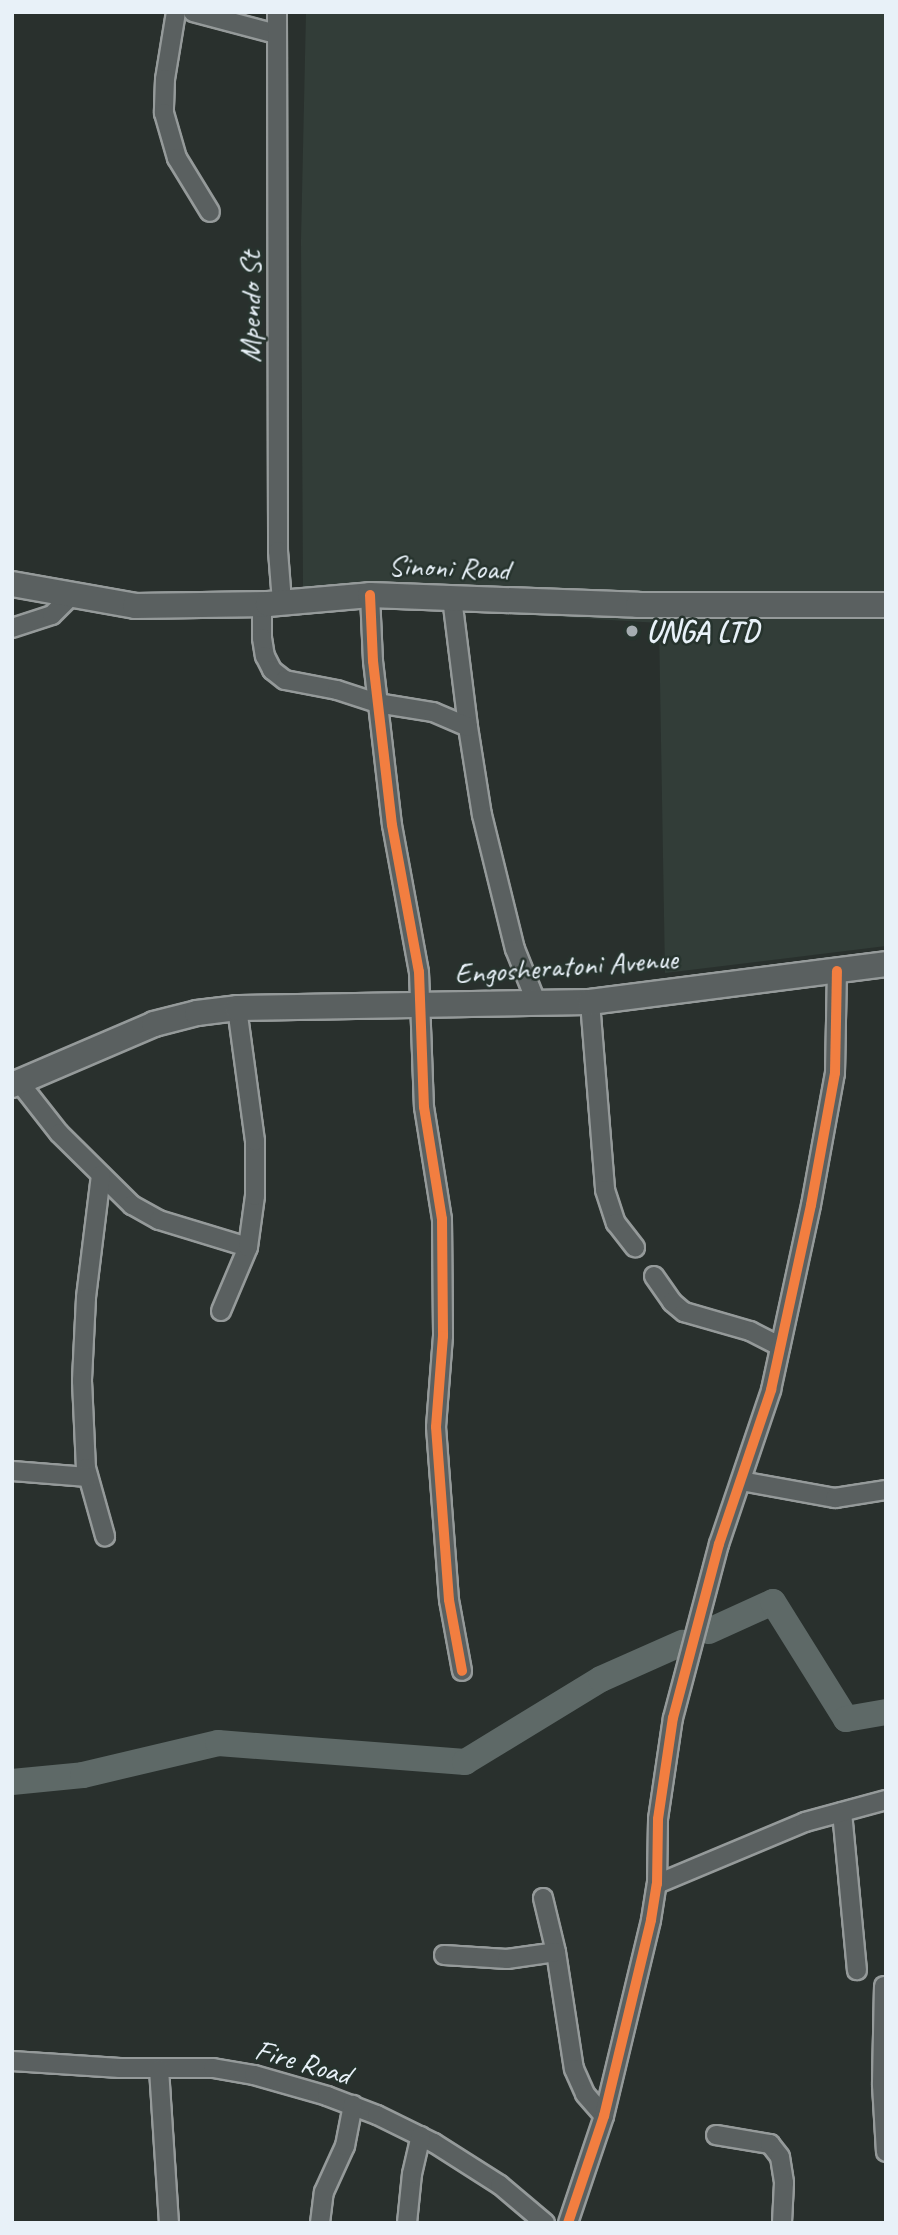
<!DOCTYPE html>
<style>
body{margin:0}
#map{position:relative;width:898px;height:2235px;overflow:hidden;background:#29302d;font-family:Caveat,sans-serif}
div>[style]{position:absolute}
.built>*{inset:0;background:#323d38}
.river>*{height:26px;margin:-13px;padding:0 13px;transform-origin:13px;border-radius:13px;background:#5e6967}
.roads{filter:drop-shadow(2px 0 #959a9a) drop-shadow(-2px 0 #959a9a) drop-shadow(0 2px #959a9a) drop-shadow(0 -2px #959a9a)}
.street>*{height:18px;margin:-9px;padding:0 9px;transform-origin:9px;border-radius:9px;background:#5a6060}
.secondary>*{height:24px;margin:-12px;padding:0 12px;transform-origin:12px;border-radius:12px;background:#5a6060}
.cycleway>*{height:10px;margin:-5px;padding:0 5px;transform-origin:5px;border-radius:5px;background:#f27e40}
.dots>*{width:19px;height:19px;translate:-50% -50%;box-sizing:border-box;border:4px solid #26332d;border-radius:50%}
span{translate:-50% -50%;white-space:nowrap;text-align:center;line-height:1.15;-webkit-text-stroke:5px #26332d;paint-order:stroke}
.street-label{font-size:30px;color:#e8f1f8}
.poi-label{font-size:30px;color:#e8f1f8;font-weight:700}
.left{translate:0 -50%;text-align:left}
.frame{position:absolute;inset:0;border:14px solid #e8f1f8;pointer-events:none}
</style>
<div id="map">
<div class="built">
<div style="clip-path:polygon(306px 12px,886px 12px,886px 946px,665px 973px,659px 623px,316px 602px,303px 588px,301px 240px)"></div>
</div>
<div class="river">
<div style="left:709px;top:1631px;width:70px;rotate:-24.4deg"></div>
<div style="left:773px;top:1602px;width:138px;rotate:58deg"></div>
<div style="left:846px;top:1719px;width:41px;rotate:-9.9deg"></div>
<div style="left:12px;top:1782px;width:71px;rotate:-5.6deg"></div>
<div style="left:83px;top:1775px;width:139px;rotate:-13.3deg"></div>
<div style="left:218px;top:1743px;width:248px;rotate:4.4deg"></div>
<div style="left:465px;top:1762px;width:159px;rotate:-31.4deg"></div>
<div style="left:601px;top:1679px;width:89px;rotate:-24deg"></div>
</div>
<div class="roads">
<div class="street">
<div style="left:176px;top:12px;width:68px;rotate:99.3deg"></div>
<div style="left:165px;top:79px;width:34px;rotate:92deg"></div>
<div style="left:164px;top:113px;width:47px;rotate:73.9deg"></div>
<div style="left:177px;top:158px;width:63px;rotate:58.6deg"></div>
<div style="left:193px;top:12px;width:86px;rotate:14.8deg"></div>
<div style="left:277px;top:12px;width:539px;rotate:89.89deg"></div>
<div style="left:278px;top:551px;width:51px;rotate:85.5deg"></div>
<div style="left:370px;top:595px;width:66px;rotate:87.4deg"></div>
<div style="left:373px;top:661px;width:165px;rotate:83.4deg"></div>
<div style="left:392px;top:825px;width:149px;rotate:79.6deg"></div>
<div style="left:419px;top:972px;width:135px;rotate:87.9deg"></div>
<div style="left:424px;top:1107px;width:113px;rotate:80.9deg"></div>
<div style="left:442px;top:1219px;width:117px;rotate:89.5deg"></div>
<div style="left:443px;top:1336px;width:91px;rotate:94.4deg"></div>
<div style="left:436px;top:1427px;width:173px;rotate:85.7deg"></div>
<div style="left:449px;top:1600px;width:72px;rotate:79.6deg"></div>
<div style="left:452px;top:598px;width:130px;rotate:82.9deg"></div>
<div style="left:468px;top:727px;width:89px;rotate:81deg"></div>
<div style="left:482px;top:815px;width:138px;rotate:76.2deg"></div>
<div style="left:515px;top:949px;width:59px;rotate:68.2deg"></div>
<div style="left:262px;top:604px;width:34px;rotate:90deg"></div>
<div style="left:262px;top:638px;width:18px;rotate:81deg"></div>
<div style="left:265px;top:656px;width:16px;rotate:63deg"></div>
<div style="left:272px;top:670px;width:16px;rotate:38deg"></div>
<div style="left:285px;top:680px;width:53px;rotate:10.9deg"></div>
<div style="left:337px;top:690px;width:42px;rotate:18deg"></div>
<div style="left:377px;top:703px;width:57px;rotate:9.1deg"></div>
<div style="left:433px;top:712px;width:38px;rotate:23deg"></div>
<div style="left:12px;top:628px;width:42px;rotate:-18deg"></div>
<div style="left:52px;top:615px;width:27px;rotate:-45deg"></div>
<div style="left:590px;top:1002px;width:189px;rotate:85.4deg"></div>
<div style="left:605px;top:1190px;width:35px;rotate:72deg"></div>
<div style="left:616px;top:1223px;width:31px;rotate:52deg"></div>
<div style="left:19px;top:1082px;width:65px;rotate:51.9deg"></div>
<div style="left:59px;top:1133px;width:103px;rotate:44.6deg"></div>
<div style="left:132px;top:1205px;width:31px;rotate:29deg"></div>
<div style="left:159px;top:1220px;width:93px;rotate:16.9deg"></div>
<div style="left:101px;top:1175px;width:124px;rotate:97deg"></div>
<div style="left:86px;top:1298px;width:83px;rotate:92.8deg"></div>
<div style="left:82px;top:1381px;width:87px;rotate:87.4deg"></div>
<div style="left:86px;top:1468px;width:71px;rotate:74.4deg"></div>
<div style="left:654px;top:1276px;width:32px;rotate:55deg"></div>
<div style="left:672px;top:1302px;width:16px;rotate:40deg"></div>
<div style="left:684px;top:1312px;width:69px;rotate:16.1deg"></div>
<div style="left:750px;top:1331px;width:34px;rotate:27deg"></div>
<div style="left:221px;top:1311px;width:69px;rotate:-67.1deg"></div>
<div style="left:248px;top:1247px;width:51px;rotate:-82.2deg"></div>
<div style="left:255px;top:1196px;width:55px;rotate:-90deg"></div>
<div style="left:255px;top:1141px;width:134px;rotate:-97.7deg"></div>
<div style="left:12px;top:1471px;width:76px;rotate:4.5deg"></div>
<div style="left:741px;top:1481px;width:96px;rotate:10.3deg"></div>
<div style="left:835px;top:1498px;width:52px;rotate:-8.9deg"></div>
<div style="left:842px;top:1812px;width:159px;rotate:84.6deg"></div>
<div style="left:657px;top:1884px;width:160px;rotate:-22.7deg"></div>
<div style="left:805px;top:1822px;width:84px;rotate:-15.2deg"></div>
<div style="left:543px;top:1898px;width:56px;rotate:76.5deg"></div>
<div style="left:556px;top:1952px;width:118px;rotate:81.3deg"></div>
<div style="left:574px;top:2069px;width:27px;rotate:66deg"></div>
<div style="left:585px;top:2094px;width:29px;rotate:49deg"></div>
<div style="left:444px;top:1955px;width:63px;rotate:3.6deg"></div>
<div style="left:507px;top:1959px;width:49px;rotate:-8.1deg"></div>
<div style="left:884px;top:1986px;width:99px;rotate:91.2deg"></div>
<div style="left:882px;top:2085px;width:67px;rotate:86.6deg"></div>
<div style="left:12px;top:2061px;width:108px;rotate:3.7deg"></div>
<div style="left:120px;top:2068px;width:93px"></div>
<div style="left:213px;top:2068px;width:42px;rotate:9.7deg"></div>
<div style="left:254px;top:2075px;width:76px;rotate:16deg"></div>
<div style="left:327px;top:2096px;width:53px;rotate:20.8deg"></div>
<div style="left:377px;top:2115px;width:64px;rotate:26.2deg"></div>
<div style="left:434px;top:2143px;width:78px;rotate:32.5deg"></div>
<div style="left:500px;top:2185px;width:59px;rotate:40.2deg"></div>
<div style="left:159px;top:2069px;width:154px;rotate:86.3deg"></div>
<div style="left:716px;top:2135px;width:55px;rotate:9.5deg"></div>
<div style="left:770px;top:2144px;width:16px;rotate:52deg"></div>
<div style="left:780px;top:2157px;width:26px;rotate:81deg"></div>
<div style="left:784px;top:2183px;width:40px;rotate:92.9deg"></div>
<div style="left:320px;top:2223px;width:31px;rotate:-83deg"></div>
<div style="left:324px;top:2192px;width:51px;rotate:-65.5deg"></div>
<div style="left:345px;top:2146px;width:42px;rotate:-79deg"></div>
<div style="left:407px;top:2223px;width:49px;rotate:-84.2deg"></div>
<div style="left:412px;top:2174px;width:39px;rotate:-77deg"></div>
<div style="left:568px;top:2223px;width:113px;rotate:-71.4deg"></div>
<div style="left:604px;top:2116px;width:202px;rotate:-76.5deg"></div>
<div style="left:651px;top:1920px;width:36px;rotate:-81deg"></div>
<div style="left:657px;top:1884px;width:65px;rotate:-89.1deg"></div>
<div style="left:658px;top:1819px;width:102px;rotate:-81.6deg"></div>
<div style="left:673px;top:1718px;width:180px;rotate:-75.2deg"></div>
<div style="left:719px;top:1544px;width:163px;rotate:-71.3deg"></div>
<div style="left:771px;top:1390px;width:189px;rotate:-77.8deg"></div>
<div style="left:811px;top:1205px;width:134px;rotate:-79.7deg"></div>
<div style="left:835px;top:1073px;width:102px;rotate:-88.9deg"></div>
</div>
<div class="secondary">
<div style="left:12px;top:584px;width:125px;rotate:10.1deg"></div>
<div style="left:135px;top:606px;width:133px;rotate:-0.9deg"></div>
<div style="left:268px;top:604px;width:102px;rotate:-5deg"></div>
<div style="left:370px;top:595px;width:268px;rotate:2.1deg"></div>
<div style="left:638px;top:605px;width:248px"></div>
<div style="left:12px;top:1085px;width:155px;rotate:-23.2deg"></div>
<div style="left:154px;top:1024px;width:44px;rotate:-14.3deg"></div>
<div style="left:197px;top:1013px;width:40px;rotate:-7.1deg"></div>
<div style="left:237px;top:1008px;width:353px;rotate:-1deg"></div>
<div style="left:590px;top:1002px;width:298px;rotate:-7.3deg"></div>
</div>
</div>
<div class="cycleway">
<div style="left:370px;top:595px;width:66px;rotate:87.4deg"></div>
<div style="left:373px;top:661px;width:165px;rotate:83.4deg"></div>
<div style="left:392px;top:825px;width:149px;rotate:79.6deg"></div>
<div style="left:419px;top:972px;width:135px;rotate:87.9deg"></div>
<div style="left:424px;top:1107px;width:113px;rotate:80.9deg"></div>
<div style="left:442px;top:1219px;width:117px;rotate:89.5deg"></div>
<div style="left:443px;top:1336px;width:91px;rotate:94.4deg"></div>
<div style="left:436px;top:1427px;width:173px;rotate:85.7deg"></div>
<div style="left:449px;top:1600px;width:72px;rotate:79.6deg"></div>
<div style="left:568px;top:2223px;width:113px;rotate:-71.4deg"></div>
<div style="left:604px;top:2116px;width:202px;rotate:-76.5deg"></div>
<div style="left:651px;top:1920px;width:36px;rotate:-81deg"></div>
<div style="left:657px;top:1884px;width:65px;rotate:-89.1deg"></div>
<div style="left:658px;top:1819px;width:102px;rotate:-81.6deg"></div>
<div style="left:673px;top:1718px;width:180px;rotate:-75.2deg"></div>
<div style="left:719px;top:1544px;width:163px;rotate:-71.3deg"></div>
<div style="left:771px;top:1390px;width:189px;rotate:-77.8deg"></div>
<div style="left:811px;top:1205px;width:134px;rotate:-79.7deg"></div>
<div style="left:835px;top:1073px;width:102px;rotate:-88.9deg"></div>
</div>
<div class="dots">
<div style="left:632px;top:631px;background:#a5adb1"></div>
</div>
<div class="street-label">
<span style="left:250px;top:307px;rotate:-90deg">Mpendo St</span>
<span style="left:449px;top:567px;rotate:2deg">Sinoni Road</span>
<span style="left:566px;top:966px;rotate:-4deg">Engosheratoni Avenue</span>
<span style="left:303px;top:2062px;rotate:16deg">Fire Road</span>
</div>
<div class="poi-label">
<span class="left" style="left:646px;top:631px">UNGA LTD</span>
</div>
<div class="frame"></div>
</div>
